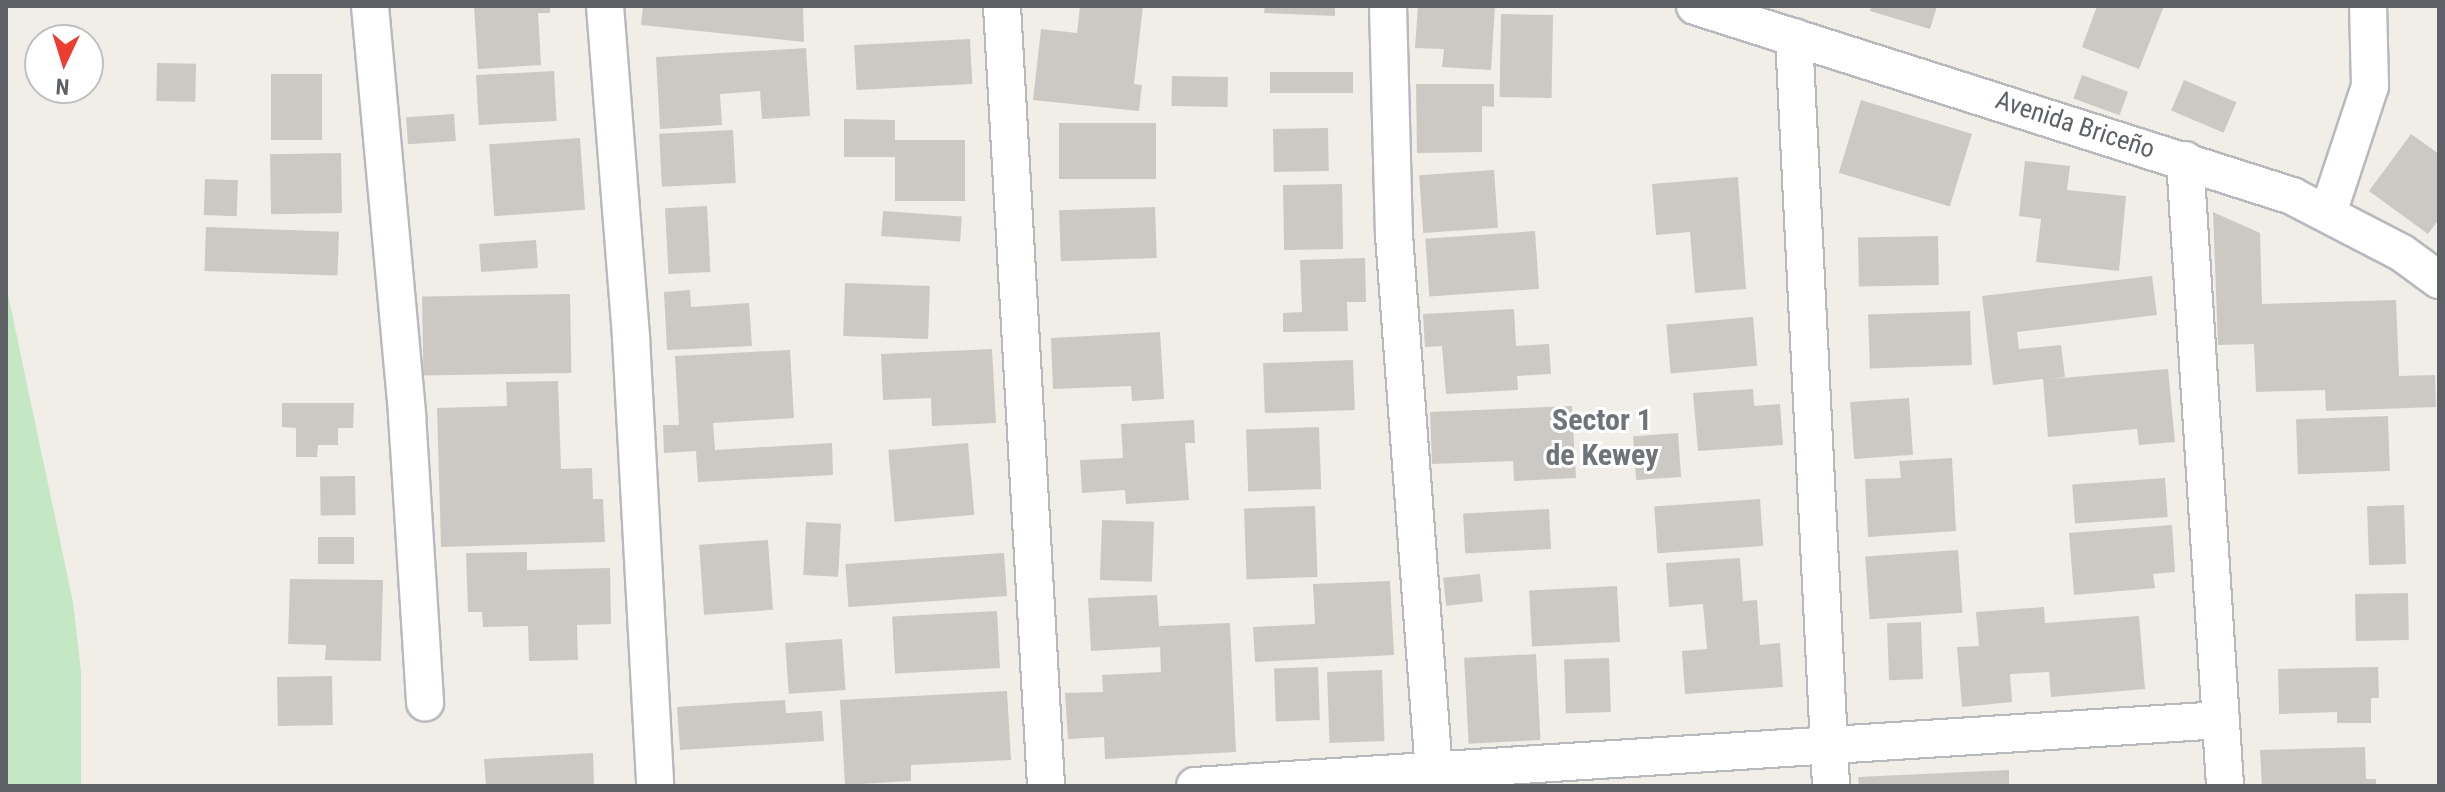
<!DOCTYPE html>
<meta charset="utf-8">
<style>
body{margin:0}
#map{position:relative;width:2445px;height:792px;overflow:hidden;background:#f1eee7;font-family:"Roboto Condensed",sans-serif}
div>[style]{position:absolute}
.green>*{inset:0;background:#c4e8c3}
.building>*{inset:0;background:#ccc9c4;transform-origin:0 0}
.roads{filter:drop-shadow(2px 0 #b7b9bd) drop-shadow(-2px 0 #b7b9bd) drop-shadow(0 2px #b7b9bd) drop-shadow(0 -2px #b7b9bd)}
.street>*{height:36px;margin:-18px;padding:0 18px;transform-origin:18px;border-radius:18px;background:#fff}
span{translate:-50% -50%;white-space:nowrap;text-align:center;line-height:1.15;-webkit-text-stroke:6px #fff;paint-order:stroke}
.street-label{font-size:26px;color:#5e6267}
.quarter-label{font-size:30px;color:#6f7479;font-weight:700}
.frame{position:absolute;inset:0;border:8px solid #5e6267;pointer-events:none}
.north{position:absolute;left:24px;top:24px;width:80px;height:80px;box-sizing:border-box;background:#fff;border:2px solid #bfc0c2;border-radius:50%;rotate:184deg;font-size:22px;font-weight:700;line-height:32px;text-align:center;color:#5e6267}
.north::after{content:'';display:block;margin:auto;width:28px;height:36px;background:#ed3d30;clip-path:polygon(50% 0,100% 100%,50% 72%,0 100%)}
</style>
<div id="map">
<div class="green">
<div style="clip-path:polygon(6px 285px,73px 602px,81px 671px,81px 786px,6px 786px)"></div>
</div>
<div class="building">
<div style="clip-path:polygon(474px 6px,550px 6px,550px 13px,538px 13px,541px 65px,478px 69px)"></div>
<div style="clip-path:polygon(643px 6px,803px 6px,804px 42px,641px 25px)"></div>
<div style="clip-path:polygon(1080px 6px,1143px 6px,1134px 84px,1142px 85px,1139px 111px,1033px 100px,1041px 29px,1077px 33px)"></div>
<div style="clip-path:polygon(1265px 6px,1335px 6px,1335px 16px,1264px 13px)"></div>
<div style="clip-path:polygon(1418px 6px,1495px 6px,1491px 70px,1442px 67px,1444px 49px,1415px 48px)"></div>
<div style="clip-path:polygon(1871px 6px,1937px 6px,1930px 29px,1870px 11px)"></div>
<div style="clip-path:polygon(2097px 6px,2164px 6px,2139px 69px,2082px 47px)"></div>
<div style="left:1501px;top:14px;width:52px;height:83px;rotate:1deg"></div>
<div style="left:970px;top:39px;width:45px;height:116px;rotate:87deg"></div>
<div style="clip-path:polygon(806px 48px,810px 116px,762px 119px,760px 91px,720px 94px,722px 125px,660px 129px,656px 57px)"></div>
<div style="left:157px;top:63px;width:39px;height:38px;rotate:1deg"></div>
<div style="left:554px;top:71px;width:50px;height:78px;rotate:87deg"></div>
<div style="left:1353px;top:72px;width:21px;height:83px;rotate:90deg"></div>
<div style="left:271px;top:74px;width:51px;height:66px"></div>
<div style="left:2082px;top:75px;width:49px;height:25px;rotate:20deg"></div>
<div style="left:1172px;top:76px;width:56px;height:30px;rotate:1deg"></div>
<div style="left:2184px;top:80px;width:57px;height:33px;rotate:23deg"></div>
<div style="clip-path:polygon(1416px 84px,1494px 84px,1494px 107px,1482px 106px,1482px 152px,1417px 153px)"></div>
<div style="left:1861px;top:100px;width:116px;height:76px;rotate:17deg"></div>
<div style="left:454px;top:114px;width:27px;height:48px;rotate:86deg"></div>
<div style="clip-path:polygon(844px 119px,895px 120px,895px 140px,965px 140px,965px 201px,895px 201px,895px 157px,844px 157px)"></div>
<div style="left:1059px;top:123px;width:97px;height:56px"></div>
<div style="left:1328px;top:128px;width:43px;height:55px;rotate:89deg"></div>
<div style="left:733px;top:130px;width:53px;height:74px;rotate:87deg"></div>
<div style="clip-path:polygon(2411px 134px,2439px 154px,2439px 219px,2428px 234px,2369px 191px)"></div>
<div style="left:580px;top:138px;width:72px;height:91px;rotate:86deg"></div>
<div style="left:341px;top:153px;width:60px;height:71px;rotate:89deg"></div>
<div style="clip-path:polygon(2025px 161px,2070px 166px,2067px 190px,2126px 196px,2119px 271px,2036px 262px,2041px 219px,2019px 216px)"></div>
<div style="left:1494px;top:170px;width:58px;height:75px;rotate:86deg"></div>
<div style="clip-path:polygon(1738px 177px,1746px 289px,1695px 293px,1690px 232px,1656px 235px,1652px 184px)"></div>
<div style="left:205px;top:179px;width:33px;height:36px;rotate:2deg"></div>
<div style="left:1342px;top:184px;width:65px;height:59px;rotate:89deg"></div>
<div style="left:707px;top:206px;width:66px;height:42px;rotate:87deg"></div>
<div style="left:1155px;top:207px;width:51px;height:96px;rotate:88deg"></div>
<div style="left:883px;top:211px;width:79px;height:25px;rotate:4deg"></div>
<div style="clip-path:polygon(2213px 212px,2260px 233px,2262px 304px,2396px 300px,2399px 376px,2435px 375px,2436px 407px,2326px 411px,2325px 390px,2256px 392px,2254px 344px,2218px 345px)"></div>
<div style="left:206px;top:227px;width:133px;height:44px;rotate:2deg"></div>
<div style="left:1535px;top:231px;width:58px;height:110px;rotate:86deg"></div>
<div style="left:1938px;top:236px;width:49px;height:80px;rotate:89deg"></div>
<div style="left:536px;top:240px;width:28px;height:57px;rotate:86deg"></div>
<div style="clip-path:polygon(1365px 258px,1366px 302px,1347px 302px,1348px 331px,1283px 332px,1283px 313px,1302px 312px,1300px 260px)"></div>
<div style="clip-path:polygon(2152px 276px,2157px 315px,2017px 332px,2019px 349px,2061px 345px,2065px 377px,2049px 379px,2168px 369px,2175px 442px,2139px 445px,2137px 429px,2048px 437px,2043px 379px,1993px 385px,1982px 296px)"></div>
<div style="left:845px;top:283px;width:85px;height:53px;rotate:2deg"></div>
<div style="clip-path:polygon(690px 290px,691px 307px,749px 303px,752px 346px,667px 350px,664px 292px)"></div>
<div style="left:570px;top:294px;width:79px;height:148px;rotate:89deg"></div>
<div style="clip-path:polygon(1514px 309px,1516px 346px,1549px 344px,1551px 374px,1517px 376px,1518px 390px,1446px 394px,1442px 346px,1425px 347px,1423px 314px)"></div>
<div style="left:1970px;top:311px;width:54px;height:102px;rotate:88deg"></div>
<div style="left:1753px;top:317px;width:49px;height:87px;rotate:85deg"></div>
<div style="clip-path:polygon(1160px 332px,1164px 399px,1132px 401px,1131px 386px,1053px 389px,1051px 338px)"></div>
<div style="clip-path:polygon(992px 349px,996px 423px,932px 426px,931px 398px,883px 400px,881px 354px)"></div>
<div style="clip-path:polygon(790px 350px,794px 418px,713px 423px,715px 450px,832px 443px,833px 475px,698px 482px,696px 451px,664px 453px,663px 425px,679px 425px,675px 356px)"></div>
<div style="left:1353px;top:360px;width:50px;height:90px;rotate:88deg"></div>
<div style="clip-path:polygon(558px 381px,561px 469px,592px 468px,593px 499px,603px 499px,605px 542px,441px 547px,437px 408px,507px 406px,506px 382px)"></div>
<div style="clip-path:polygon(1753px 389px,1754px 406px,1780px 404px,1783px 445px,1698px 451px,1693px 393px)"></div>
<div style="left:1909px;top:398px;width:57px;height:59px;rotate:86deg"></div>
<div style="clip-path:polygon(282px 403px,354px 403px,353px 428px,338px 428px,338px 445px,318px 445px,317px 457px,296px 457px,296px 428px,282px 427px)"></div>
<div style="clip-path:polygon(1572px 406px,1576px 478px,1514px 481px,1513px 461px,1432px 464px,1430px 412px)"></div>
<div style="left:2388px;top:416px;width:55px;height:92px;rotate:88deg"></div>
<div style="clip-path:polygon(1194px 420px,1195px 443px,1185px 443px,1189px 500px,1126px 504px,1125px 490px,1082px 493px,1080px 460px,1123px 458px,1121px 424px)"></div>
<div style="left:1319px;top:427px;width:62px;height:73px;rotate:88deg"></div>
<div style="left:1678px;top:433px;width:44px;height:45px;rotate:86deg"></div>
<div style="left:968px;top:443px;width:72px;height:80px;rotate:85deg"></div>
<div style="clip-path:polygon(1952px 458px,1956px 531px,1868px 537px,1865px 479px,1901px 478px,1899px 461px)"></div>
<div style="left:355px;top:476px;width:39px;height:35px;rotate:89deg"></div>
<div style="left:2165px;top:478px;width:39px;height:93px;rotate:86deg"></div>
<div style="left:1760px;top:499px;width:47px;height:106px;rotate:86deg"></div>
<div style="left:2404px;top:505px;width:59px;height:37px;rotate:88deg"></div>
<div style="left:1315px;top:506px;width:71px;height:71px;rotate:88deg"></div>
<div style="left:1549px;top:509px;width:40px;height:86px;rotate:87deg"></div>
<div style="left:1102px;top:520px;width:52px;height:60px;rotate:2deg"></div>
<div style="left:806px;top:522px;width:35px;height:53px;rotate:3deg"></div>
<div style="clip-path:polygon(2172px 525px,2175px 572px,2153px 574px,2155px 588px,2074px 595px,2069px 533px)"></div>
<div style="left:318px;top:537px;width:36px;height:27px"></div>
<div style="left:768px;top:540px;width:70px;height:69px;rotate:86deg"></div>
<div style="left:1958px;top:550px;width:63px;height:93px;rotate:86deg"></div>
<div style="clip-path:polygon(527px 552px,527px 570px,610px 568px,611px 624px,577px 625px,578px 660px,529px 661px,528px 626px,483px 627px,482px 612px,468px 612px,466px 553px)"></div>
<div style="left:1004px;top:553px;width:43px;height:159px;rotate:86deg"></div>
<div style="clip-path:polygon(1740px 558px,1743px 601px,1757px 600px,1760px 645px,1780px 643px,1783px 687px,1685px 694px,1682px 651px,1707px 649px,1703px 604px,1669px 607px,1666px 563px)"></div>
<div style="left:1480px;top:574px;width:28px;height:37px;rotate:84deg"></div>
<div style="clip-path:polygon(290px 579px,383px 580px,381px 661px,325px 660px,326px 645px,288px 644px)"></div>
<div style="clip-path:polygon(1390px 581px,1394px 655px,1255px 662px,1253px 627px,1315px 624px,1313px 584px)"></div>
<div style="left:1617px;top:586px;width:56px;height:88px;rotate:87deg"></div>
<div style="left:2408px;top:593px;width:47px;height:53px;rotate:89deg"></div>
<div style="clip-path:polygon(1157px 595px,1159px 626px,1230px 623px,1236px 752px,1105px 759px,1104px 737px,1068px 739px,1065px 693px,1103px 692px,1102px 675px,1161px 672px,1160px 647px,1091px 651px,1088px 598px)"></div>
<div style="clip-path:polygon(2044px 607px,2045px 623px,2139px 616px,2145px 689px,2051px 697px,2049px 672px,2010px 674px,2012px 702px,1962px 707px,1957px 647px,1979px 646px,1976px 612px)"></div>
<div style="left:997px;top:611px;width:57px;height:105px;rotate:87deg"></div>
<div style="left:1921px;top:622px;width:57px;height:34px;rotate:88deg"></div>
<div style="left:842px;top:639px;width:51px;height:57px;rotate:86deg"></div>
<div style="left:1536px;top:654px;width:86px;height:72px;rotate:87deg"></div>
<div style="left:1609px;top:658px;width:54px;height:45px;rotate:88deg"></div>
<div style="left:1318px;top:667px;width:53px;height:44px;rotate:88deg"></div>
<div style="clip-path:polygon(2378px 667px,2379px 698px,2371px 698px,2371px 723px,2337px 723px,2337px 712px,2279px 714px,2278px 669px)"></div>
<div style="left:1382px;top:670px;width:71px;height:55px;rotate:88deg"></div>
<div style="left:332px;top:676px;width:49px;height:55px;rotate:89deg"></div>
<div style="clip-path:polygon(1007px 691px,1011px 760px,911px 765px,911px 781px,845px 785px,840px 700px)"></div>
<div style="clip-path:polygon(785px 700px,786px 713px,822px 711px,824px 741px,680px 750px,677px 707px)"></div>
<div style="clip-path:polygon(2365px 747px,2366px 779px,2376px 779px,2376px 786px,2262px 786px,2260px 750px)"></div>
<div style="clip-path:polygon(593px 753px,594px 786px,486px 786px,484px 759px)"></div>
<div style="clip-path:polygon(2009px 770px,2009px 786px,1859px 786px,1858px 777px)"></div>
</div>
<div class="roads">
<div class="street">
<div style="left:370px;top:6px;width:411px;rotate:84.8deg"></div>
<div style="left:407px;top:415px;width:288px;rotate:86.4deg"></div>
<div style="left:605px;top:6px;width:333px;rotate:85.5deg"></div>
<div style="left:631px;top:338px;width:449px;rotate:86.9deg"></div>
<div style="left:1002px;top:6px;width:781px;rotate:86.77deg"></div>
<div style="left:1388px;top:6px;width:229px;rotate:88.5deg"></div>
<div style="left:1394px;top:235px;width:553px;rotate:85.74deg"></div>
<div style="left:1695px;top:6px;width:627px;rotate:17.65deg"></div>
<div style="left:2292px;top:196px;width:124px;rotate:27.4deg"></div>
<div style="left:2402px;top:253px;width:46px;rotate:36.1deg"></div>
<div style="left:1794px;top:37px;width:750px;rotate:87.17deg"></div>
<div style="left:2185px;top:160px;width:627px;rotate:86.34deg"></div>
<div style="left:2328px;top:213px;width:134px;rotate:-71.7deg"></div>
<div style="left:2370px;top:86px;width:80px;rotate:-91.4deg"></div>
<div style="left:1195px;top:786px;width:1028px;rotate:-3.68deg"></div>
</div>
</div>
<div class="street-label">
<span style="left:2075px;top:125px;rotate:18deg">Avenida Briceño</span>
</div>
<div class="quarter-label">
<span style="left:1602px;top:437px">Sector 1<br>de Kewey</span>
</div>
<div class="frame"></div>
<div class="north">N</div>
</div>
